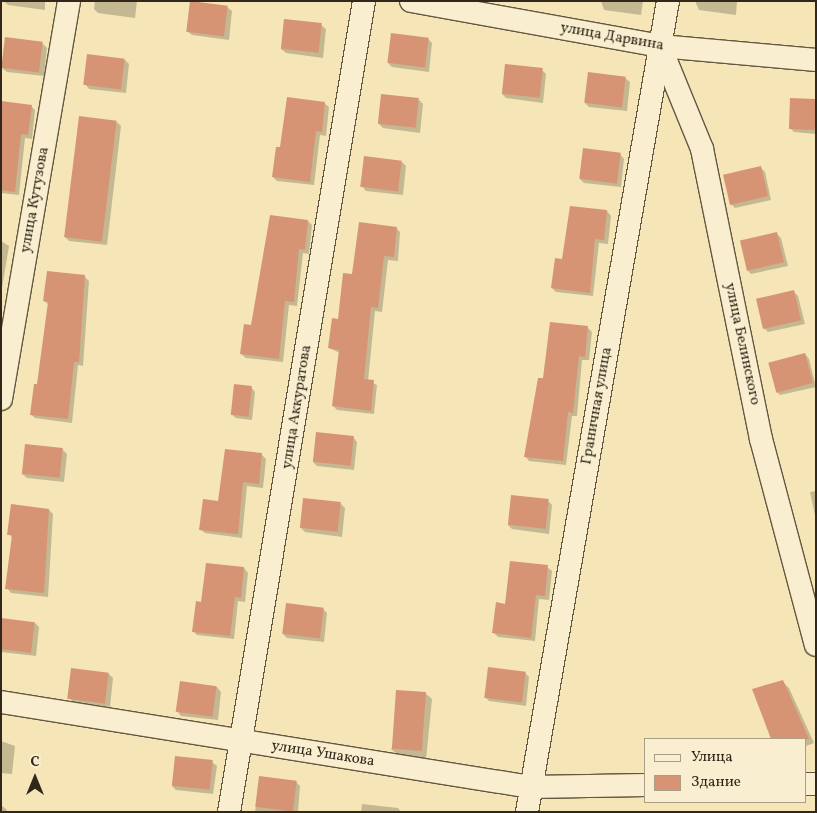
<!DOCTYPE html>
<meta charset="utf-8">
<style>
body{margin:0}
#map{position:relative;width:817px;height:813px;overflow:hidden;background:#f6e6b7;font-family:Vollkorn,serif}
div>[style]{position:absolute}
.shadow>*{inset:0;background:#0003}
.building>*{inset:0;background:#d69475;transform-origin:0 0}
.roads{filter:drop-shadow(1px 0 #625741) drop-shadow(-1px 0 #625741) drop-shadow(0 1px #625741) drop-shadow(0 -1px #625741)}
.minor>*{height:22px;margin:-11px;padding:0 11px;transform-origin:11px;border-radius:11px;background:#f9efd0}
span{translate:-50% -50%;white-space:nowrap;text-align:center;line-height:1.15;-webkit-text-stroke:4px #f9efd0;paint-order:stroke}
.street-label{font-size:15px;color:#31271a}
.frame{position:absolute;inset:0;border:2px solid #31271a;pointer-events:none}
.legend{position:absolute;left:644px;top:738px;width:162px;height:65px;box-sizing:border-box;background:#f9efd0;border:1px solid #a99f87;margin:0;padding:6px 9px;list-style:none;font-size:15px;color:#31271a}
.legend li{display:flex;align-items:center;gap:10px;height:25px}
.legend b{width:25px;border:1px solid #a99f87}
.north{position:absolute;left:10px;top:753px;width:50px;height:50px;-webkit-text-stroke:4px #f9efd0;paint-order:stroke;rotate:0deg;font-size:14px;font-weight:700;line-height:20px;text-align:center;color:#31271a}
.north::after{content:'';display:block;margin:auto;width:18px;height:22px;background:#31271a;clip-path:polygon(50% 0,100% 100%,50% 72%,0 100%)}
</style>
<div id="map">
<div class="shadow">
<div style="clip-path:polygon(3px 1px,45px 1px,45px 10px,8px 5px)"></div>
<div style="clip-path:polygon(95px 1px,137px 1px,135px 18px,98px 13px,94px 9px)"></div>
<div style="clip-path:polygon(601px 1px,643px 1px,641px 15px,604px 10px)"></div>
<div style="clip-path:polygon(695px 1px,737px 1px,736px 15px,699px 10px)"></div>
<div style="clip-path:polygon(227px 7px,232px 11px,229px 40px,192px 35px,187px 31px)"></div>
<div style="clip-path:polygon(321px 25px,326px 29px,323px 58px,286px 53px,281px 49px)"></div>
<div style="clip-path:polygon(428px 39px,432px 43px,429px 72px,392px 67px,388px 63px)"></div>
<div style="clip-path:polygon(42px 43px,47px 48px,44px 76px,7px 72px,2px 68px)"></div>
<div style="clip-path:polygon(125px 60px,129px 64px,126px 93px,89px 89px,85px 84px)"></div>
<div style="clip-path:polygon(542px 70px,546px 74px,543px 103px,506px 98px,502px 94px)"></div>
<div style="clip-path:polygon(625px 78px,630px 82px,627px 111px,589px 107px,585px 103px)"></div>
<div style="clip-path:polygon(419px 100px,423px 104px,420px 133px,383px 128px,379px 124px)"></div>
<div style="clip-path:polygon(816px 101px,816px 134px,794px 132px,790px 128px)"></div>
<div style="clip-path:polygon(1px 102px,31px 106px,35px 110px,32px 139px,25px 138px,19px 195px,1px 193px)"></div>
<div style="clip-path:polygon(324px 103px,329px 107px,326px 136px,320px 135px,314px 185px,277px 181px,273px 177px,282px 149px)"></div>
<div style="clip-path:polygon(117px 122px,121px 126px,107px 245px,69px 241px,65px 237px)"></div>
<div style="clip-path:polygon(620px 154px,624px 159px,621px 187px,584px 183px,580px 179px)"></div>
<div style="clip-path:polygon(402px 162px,406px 166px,403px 195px,366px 191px,362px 186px)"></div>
<div style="clip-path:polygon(760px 167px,765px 172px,771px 200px,735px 208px,731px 204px)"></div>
<div style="clip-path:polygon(607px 211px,611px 216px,608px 244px,599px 243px,593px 296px,556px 292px,552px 288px,563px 260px)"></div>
<div style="clip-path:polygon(308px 221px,312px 225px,309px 254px,303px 253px,297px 306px,289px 305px,283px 362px,246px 358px,241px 354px,252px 326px)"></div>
<div style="clip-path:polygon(396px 228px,400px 232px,398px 261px,388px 260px,382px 312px,375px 311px,368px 381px,377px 385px,374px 414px,337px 410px,333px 406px,340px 353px,329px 348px,353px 276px)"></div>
<div style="clip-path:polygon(777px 234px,781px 238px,788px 266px,751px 274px,747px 270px)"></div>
<div style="clip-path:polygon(1px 241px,9px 246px,1px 294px)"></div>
<div style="clip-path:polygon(84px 276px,89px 281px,83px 366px,78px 365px,72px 423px,35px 418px,31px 414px,38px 386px,49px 305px,44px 301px)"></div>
<div style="clip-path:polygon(793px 291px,798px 296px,805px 324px,768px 332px,764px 328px)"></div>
<div style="clip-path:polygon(587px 327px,592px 332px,589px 360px,582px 360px,577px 416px,572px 416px,566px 465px,529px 461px,525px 456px,544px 380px)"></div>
<div style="clip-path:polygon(805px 354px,809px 359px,816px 387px,780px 395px,776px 391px)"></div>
<div style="clip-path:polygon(251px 387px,255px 392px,252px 420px,236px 418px,231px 414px)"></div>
<div style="clip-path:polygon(353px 437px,357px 442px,354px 470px,317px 466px,313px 462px)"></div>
<div style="clip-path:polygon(62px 449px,67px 454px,64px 482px,27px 478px,22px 474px)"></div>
<div style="clip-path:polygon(262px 455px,266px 459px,263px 488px,247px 486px,242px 538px,205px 533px,200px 529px,219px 502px)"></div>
<div style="clip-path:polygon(816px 491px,816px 520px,810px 492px)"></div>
<div style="clip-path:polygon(548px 501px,552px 505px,549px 534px,512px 529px,508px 525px)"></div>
<div style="clip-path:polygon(341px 504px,345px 508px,342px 537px,305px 532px,301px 528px)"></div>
<div style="clip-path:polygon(49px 510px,53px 514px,48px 597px,11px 593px,7px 588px,13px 539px,9px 534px)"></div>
<div style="clip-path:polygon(547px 567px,552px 571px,549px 600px,539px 599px,535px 641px,498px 637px,494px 633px,506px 605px)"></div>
<div style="clip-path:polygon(244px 568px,248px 573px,245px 602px,238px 601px,234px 639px,197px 635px,193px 631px,202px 603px)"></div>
<div style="clip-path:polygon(323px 609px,327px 613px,324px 642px,287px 638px,283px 634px)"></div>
<div style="clip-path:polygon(1px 619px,35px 623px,39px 627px,36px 656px,1px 652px)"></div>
<div style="clip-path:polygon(525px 673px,529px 677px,526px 706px,489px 701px,485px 697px)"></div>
<div style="clip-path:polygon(109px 674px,113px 678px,110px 707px,73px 702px,69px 698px)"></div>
<div style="clip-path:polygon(783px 682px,789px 688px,814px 743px,806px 746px,806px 739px,772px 739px,754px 690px)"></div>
<div style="clip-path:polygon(181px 683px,217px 687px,221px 692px,218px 720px,181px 716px,177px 711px)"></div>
<div style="clip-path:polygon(425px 693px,432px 699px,426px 760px,398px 755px,391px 749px)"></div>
<div style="clip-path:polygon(1px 741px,15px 746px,12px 774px,1px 773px)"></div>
<div style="clip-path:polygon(212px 762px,217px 766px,213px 794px,176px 790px,172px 786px)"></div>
<div style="clip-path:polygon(260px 778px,296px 782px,300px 786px,298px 812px,255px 812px)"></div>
<div style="clip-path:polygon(362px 804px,398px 808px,401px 812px,361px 812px)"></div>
<div style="clip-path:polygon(1px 805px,7px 810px,7px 812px,1px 812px)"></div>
</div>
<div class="building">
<div style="left:190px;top:1px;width:38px;height:31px;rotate:7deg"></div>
<div style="left:284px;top:19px;width:38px;height:30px;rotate:6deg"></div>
<div style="left:391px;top:33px;width:38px;height:30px;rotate:7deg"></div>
<div style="left:5px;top:37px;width:38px;height:31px;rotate:7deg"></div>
<div style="left:87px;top:54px;width:38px;height:31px;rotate:7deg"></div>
<div style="left:505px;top:64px;width:38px;height:30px;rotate:6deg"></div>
<div style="left:588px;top:72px;width:38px;height:31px;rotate:7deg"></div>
<div style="left:381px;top:94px;width:38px;height:30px;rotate:6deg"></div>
<div style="clip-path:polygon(287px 97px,325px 102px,322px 132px,316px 131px,310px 182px,272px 177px,276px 147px,280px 147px)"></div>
<div style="left:790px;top:98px;width:26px;height:31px;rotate:2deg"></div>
<div style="clip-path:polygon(1px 101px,32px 105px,28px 135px,21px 134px,15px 192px,1px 190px)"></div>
<div style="left:79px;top:116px;width:38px;height:122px;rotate:7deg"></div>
<div style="left:583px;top:148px;width:38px;height:31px;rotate:7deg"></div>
<div style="left:364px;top:156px;width:38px;height:31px;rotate:7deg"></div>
<div style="left:761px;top:166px;width:31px;height:39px;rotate:77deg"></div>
<div style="clip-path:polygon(570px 206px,607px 210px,604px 240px,595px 239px,590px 293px,551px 288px,555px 258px,562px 259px)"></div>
<div style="clip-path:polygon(270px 215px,308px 220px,305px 250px,299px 249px,294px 302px,285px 301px,279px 359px,240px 354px,244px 324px,251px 325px)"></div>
<div style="clip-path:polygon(359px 222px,397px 227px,394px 257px,384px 256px,378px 308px,371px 307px,364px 379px,374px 380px,371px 411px,332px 406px,339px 350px,328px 348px,332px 318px,338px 319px,343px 273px,352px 274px)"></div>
<div style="left:777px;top:232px;width:31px;height:38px;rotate:77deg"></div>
<div style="clip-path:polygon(47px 271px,85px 275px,79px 362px,74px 362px,68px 419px,30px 415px,34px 384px,37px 384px,48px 302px,43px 301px)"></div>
<div style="left:794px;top:290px;width:31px;height:39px;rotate:77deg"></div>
<div style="clip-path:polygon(550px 322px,588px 326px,585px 357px,579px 356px,573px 413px,568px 412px,563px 461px,524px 457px,538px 378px,543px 378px)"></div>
<div style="left:805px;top:353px;width:31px;height:38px;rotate:75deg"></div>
<div style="left:234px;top:384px;width:18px;height:31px;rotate:6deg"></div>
<div style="left:316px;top:432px;width:38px;height:30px;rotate:6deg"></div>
<div style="left:25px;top:444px;width:38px;height:30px;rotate:6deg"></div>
<div style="clip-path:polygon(225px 449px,262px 453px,259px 484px,243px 482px,238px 534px,199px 530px,203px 499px,218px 501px)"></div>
<div style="left:511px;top:495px;width:38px;height:30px;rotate:6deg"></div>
<div style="left:303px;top:498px;width:38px;height:30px;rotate:6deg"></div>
<div style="clip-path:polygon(11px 504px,49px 509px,44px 593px,5px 589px,12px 535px,7px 535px)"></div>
<div style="clip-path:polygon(510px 561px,548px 565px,545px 596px,536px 595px,531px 638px,492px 633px,496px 602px,505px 604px)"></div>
<div style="clip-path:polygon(206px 563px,244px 567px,241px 598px,235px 597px,230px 636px,192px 632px,196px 601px,201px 602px)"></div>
<div style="left:286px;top:603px;width:38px;height:31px;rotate:7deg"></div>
<div style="left:1px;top:618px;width:34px;height:31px;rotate:7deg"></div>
<div style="left:488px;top:667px;width:38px;height:31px;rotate:7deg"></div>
<div style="left:71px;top:668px;width:38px;height:31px;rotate:7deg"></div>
<div style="clip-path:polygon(783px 680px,809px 739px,771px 739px,752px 689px)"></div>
<div style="left:180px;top:681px;width:37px;height:31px;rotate:8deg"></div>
<div style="left:396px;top:690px;width:30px;height:59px;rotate:4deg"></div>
<div style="left:175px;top:756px;width:38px;height:30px;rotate:6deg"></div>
<div style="left:259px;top:776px;width:38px;height:31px;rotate:7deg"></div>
</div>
<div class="roads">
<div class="minor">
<div style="left:411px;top:1px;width:253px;rotate:10.2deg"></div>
<div style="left:660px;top:46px;width:157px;rotate:5.1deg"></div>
<div style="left:660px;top:46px;width:111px;rotate:67.8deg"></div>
<div style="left:702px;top:149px;width:296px;rotate:78.5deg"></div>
<div style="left:761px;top:439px;width:213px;rotate:75.1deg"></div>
<div style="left:1px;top:399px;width:404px;rotate:-80.3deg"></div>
<div style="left:1px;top:702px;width:537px;rotate:9.11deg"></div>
<div style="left:531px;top:787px;width:115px;rotate:-1deg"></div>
<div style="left:806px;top:784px;width:10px"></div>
<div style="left:229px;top:812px;width:822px;rotate:-80.55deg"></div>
<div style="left:527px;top:812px;width:823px;rotate:-80.14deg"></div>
</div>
</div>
<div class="street-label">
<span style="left:612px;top:37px;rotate:10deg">улица Дарвина</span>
<span style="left:35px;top:200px;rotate:-80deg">улица Кутузова</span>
<span style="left:742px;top:344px;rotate:78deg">улица Белинского</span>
<span style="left:597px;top:406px;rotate:-80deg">Граничная улица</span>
<span style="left:297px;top:407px;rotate:-81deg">улица Аккуратова</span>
<span style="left:323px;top:754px;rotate:9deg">улица Ушакова</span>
</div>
<div class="frame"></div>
<ul class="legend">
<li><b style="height:6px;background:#f9efd0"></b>Улица</li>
<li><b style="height:14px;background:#d69475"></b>Здание</li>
</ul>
<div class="north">С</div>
</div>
